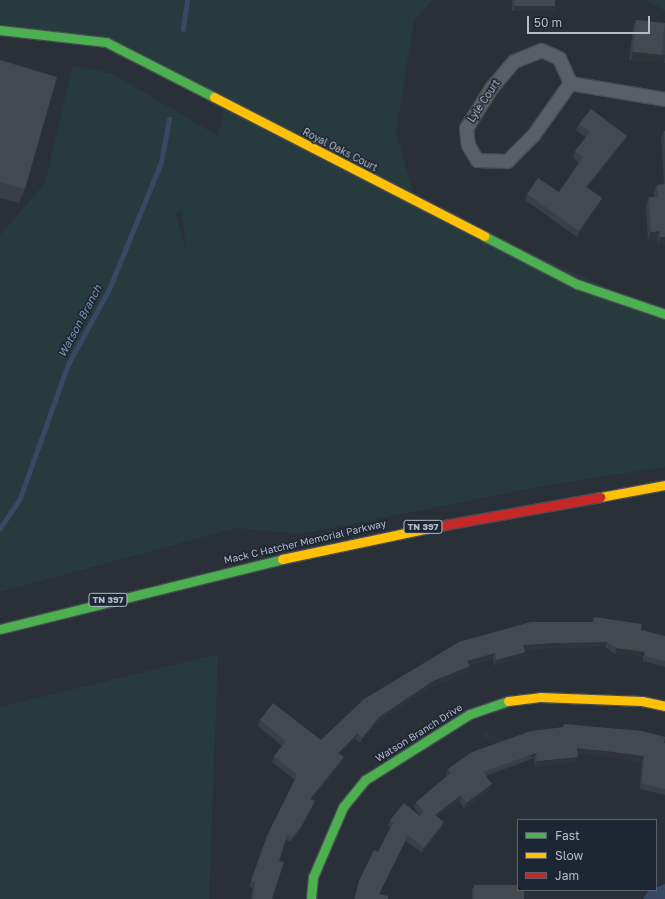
<!DOCTYPE html>
<style>
body{margin:0}
#map{position:relative;width:665px;height:899px;overflow:hidden;background:#2a3038;font-family:"Golos Text",sans-serif}
div>[style]{position:absolute}
.green>*{inset:0;background:#273a3e}
.water>*{inset:0;background:#384963}
.stream>*{height:5px;margin:-2.5px;padding:0 2.5px;transform-origin:2.5px;border-radius:2.5px;background:#384963}
.roads{filter:drop-shadow(1px 0 #484c53) drop-shadow(-1px 0 #484c53) drop-shadow(0 1px #484c53) drop-shadow(0 -1px #484c53)}
.street>*{height:13px;margin:-6.5px;padding:0 6.5px;transform-origin:6.5px;border-radius:6.5px;background:#5a5e66}
.fast>*{height:9px;margin:-4.5px;padding:0 4.5px;transform-origin:4.5px;border-radius:4.5px;background:#4caf50}
.slow>*{height:9px;margin:-4.5px;padding:0 4.5px;transform-origin:4.5px;border-radius:4.5px;background:#ffc107}
.jam>*{height:9px;margin:-4.5px;padding:0 4.5px;transform-origin:4.5px;border-radius:4.5px;background:#c62828}
.wall>*{inset:0;background:#3a3f45;transform-origin:0 0}
.shaded-wall>*{inset:0;background:#303338;transform-origin:0 0}
.building>*{inset:0;background:#444950;transform-origin:0 0}
span{translate:-50% -50%;white-space:nowrap;text-align:center;line-height:1.15;-webkit-text-stroke:3px #1d2633;paint-order:stroke}
.shield-label span{padding:1px 3px;background:#1d2633;border:1px solid;border-radius:3px;-webkit-text-stroke-width:0}
.shield-label{font-size:9px;color:#b4bcc9;font-weight:700}
.street-label{font-size:10px;color:#b4bcc9}
.water-label{font-size:11px;color:#7c92b1;font-style:italic}
.legend{position:absolute;left:517px;top:819px;width:140px;height:72px;box-sizing:border-box;background:#1d2633;border:1px solid #59626f;margin:0;padding:5px 7px;list-style:none;font-size:12px;color:#b4bcc9}
.legend li{display:flex;align-items:center;gap:8px;height:20px}
.legend b{width:20px;border:1px solid #59626f}
.scale{position:absolute;left:527px;top:16px;width:123px;height:18px;box-sizing:border-box;border:2px solid #b4bcc9;border-top:0;padding-left:5px;font-size:12px;line-height:14px;white-space:nowrap;color:#b4bcc9;-webkit-text-stroke:3px #1d2633;paint-order:stroke}
</style>
<div id="map">
<div class="green">
<div style="clip-path:polygon(evenodd,0 0,433px 0,414px 21px,396px 131px,415px 201px,665px 314px,665px 467px,548px 485px,301px 534px,236px 528px,0 592px,0 235px,45px 183px,73px 65px,113px 74px,218px 136px,226px 104px,106px 42px,0 30px,0 0,182px 211px,186px 246px,185px 246px,175px 214px,182px 211px)"></div>
<div style="clip-path:polygon(646px 0,665px 0,665px 11px)"></div>
<div style="clip-path:polygon(218px 654px,209px 899px,0 899px,0 707px)"></div>
</div>
<div class="water">
<div style="clip-path:polygon(665px 884px,665px 899px,643px 899px,649px 890px)"></div>
</div>
<div class="stream">
<div style="left:183px;top:29px;width:29px;rotate:-82deg"></div>
<div style="left:0;top:528px;width:36px;rotate:-56deg"></div>
<div style="left:20px;top:498px;width:142px;rotate:-70.3deg"></div>
<div style="left:68px;top:364px;width:85px;rotate:-61.3deg"></div>
<div style="left:109px;top:289px;width:137px;rotate:-67.7deg"></div>
<div style="left:161px;top:162px;width:44px;rotate:-79.5deg"></div>
</div>
<div class="roads">
<div class="street">
<div style="left:541px;top:50px;width:20px;rotate:24deg"></div>
<div style="left:559px;top:58px;width:27px;rotate:66deg"></div>
<div style="left:570px;top:83px;width:64px;rotate:125.4deg"></div>
<div style="left:533px;top:135px;width:37px;rotate:135deg"></div>
<div style="left:507px;top:161px;width:30px;rotate:-178deg"></div>
<div style="left:477px;top:160px;width:17px;rotate:-121deg"></div>
<div style="left:468px;top:145px;width:17px;rotate:-97deg"></div>
<div style="left:466px;top:128px;width:47px;rotate:-58deg"></div>
<div style="left:491px;top:88px;width:35px;rotate:-50deg"></div>
<div style="left:514px;top:61px;width:29px;rotate:-22deg"></div>
<div style="left:570px;top:83px;width:96px;rotate:9.6deg"></div>
</div>
<div class="fast">
<div style="left:0;top:30px;width:107px;rotate:6.5deg"></div>
<div style="left:106px;top:42px;width:121px;rotate:27deg"></div>
<div style="left:484px;top:236px;width:105px;rotate:27.3deg"></div>
<div style="left:577px;top:284px;width:93px;rotate:18.8deg"></div>
<div style="left:0;top:629px;width:291px;rotate:-13.9deg"></div>
<div style="left:311px;top:899px;width:22px;rotate:-85deg"></div>
<div style="left:313px;top:877px;width:76px;rotate:-66.8deg"></div>
<div style="left:343px;top:807px;width:35px;rotate:-51deg"></div>
<div style="left:365px;top:780px;width:124px;rotate:-32.2deg"></div>
<div style="left:470px;top:714px;width:40px;rotate:-18.9deg"></div>
</div>
<div class="slow">
<div style="left:214px;top:97px;width:304px;rotate:27.2deg"></div>
<div style="left:600px;top:497px;width:66px;rotate:-10.5deg"></div>
<div style="left:282px;top:559px;width:160px;rotate:-11.9deg"></div>
<div style="left:508px;top:701px;width:32px;rotate:-7deg"></div>
<div style="left:540px;top:697px;width:102px;rotate:2.2deg"></div>
<div style="left:642px;top:701px;width:24px;rotate:12deg"></div>
</div>
<div class="jam">
<div style="left:439px;top:526px;width:164px;rotate:-10.2deg"></div>
</div>
</div>
<div class="wall">
<div style="left:512px;top:0;width:43px;height:11px"></div>
<div style="clip-path:polygon(636px 20px,665px 23px,665px 63px,629px 60px,633px 28px)"></div>
<div style="clip-path:polygon(0 60px,25px 189px,19px 203px,0 198px)"></div>
<div style="clip-path:polygon(579px 124px,627px 136px,624px 142px,588px 188px,602px 198px,599px 205px,577px 237px,525px 200px,527px 194px,559px 192px,579px 163px,573px 158px,575px 151px,586px 138px,576px 130px)"></div>
<div style="clip-path:polygon(664px 131px,665px 131px,665px 245px,657px 245px,657px 240px,648px 240px,646px 206px,649px 197px,654px 197px,654px 193px,657px 185px,664px 184px,661px 139px)"></div>
<div style="clip-path:polygon(594px 617px,641px 630px,665px 636px,665px 667px,643px 661px,643px 657px,615px 654px,605px 647px,552px 648px,525px 650px,523px 657px,494px 666px,493px 659px,469px 665px,468px 672px,431px 687px,377px 722px,360px 743px,356px 739px,340px 754px,342px 763px,312px 799px,315px 801px,313px 806px,299px 832px,291px 842px,286px 840px,279px 861px,272px 899px,251px 899px,253px 888px,249px 887px,267px 836px,295px 780px,272px 762px,274px 756px,282px 746px,258px 726px,260px 720px,321px 740px,459px 642px,592px 622px)"></div>
<div style="clip-path:polygon(564px 724px,665px 743px,665px 795px,640px 789px,642px 762px,604px 756px,577px 754px,578px 757px,576px 762px,535px 767px,534px 758px,486px 776px,490px 790px,464px 809px,459px 801px,437px 817px,442px 828px,422px 853px,406px 841px,379px 894px,388px 899px,354px 899px,359px 881px,378px 852px,390px 828px,388px 826px,390px 820px,420px 816px,414px 807px,416px 802px,447px 776px,446px 774px,448px 769px,562px 728px)"></div>
<div style="clip-path:polygon(474px 885px,524px 899px,472px 899px,472px 890px)"></div>
</div>
<div class="shaded-wall">
<div style="left:514px;top:6px;width:41px;height:5px"></div>
<div style="left:632px;top:52px;width:33px;height:9px;rotate:5deg"></div>
<div style="clip-path:polygon(627px 136px,624px 142px,584px 194px,586px 187px)"></div>
<div style="clip-path:polygon(602px 198px,599px 205px,577px 237px,579px 231px)"></div>
<div style="clip-path:polygon(660px 231px,657px 240px,648px 240px,651px 232px)"></div>
<div style="clip-path:polygon(660px 237px,665px 237px,665px 245px,657px 245px)"></div>
<div style="clip-path:polygon(607px 642px,605px 647px,552px 648px,521px 650px,523px 645px,554px 643px)"></div>
<div style="clip-path:polygon(617px 648px,645px 652px,643px 657px,615px 654px)"></div>
<div style="clip-path:polygon(525px 652px,523px 657px,494px 666px,496px 660px)"></div>
<div style="clip-path:polygon(495px 653px,493px 659px,465px 666px,467px 661px)"></div>
<div style="clip-path:polygon(470px 666px,468px 672px,431px 687px,377px 722px,360px 743px,362px 738px,379px 717px,433px 681px)"></div>
<div style="clip-path:polygon(358px 733px,356px 739px,336px 758px,338px 753px)"></div>
<div style="clip-path:polygon(577px 748px,606px 751px,644px 756px,642px 762px,604px 756px,575px 754px)"></div>
<div style="left:536px;top:753px;width:5px;height:56px;rotate:112deg"></div>
<div style="clip-path:polygon(344px 757px,342px 763px,308px 804px,310px 799px)"></div>
<div style="clip-path:polygon(578px 757px,576px 762px,535px 767px,537px 761px)"></div>
<div style="clip-path:polygon(492px 784px,490px 790px,464px 809px,466px 803px)"></div>
<div style="clip-path:polygon(461px 795px,459px 801px,433px 820px,435px 815px)"></div>
<div style="clip-path:polygon(315px 801px,313px 806px,299px 832px,291px 842px,293px 837px)"></div>
<div style="clip-path:polygon(444px 822px,442px 828px,422px 853px,424px 848px)"></div>
<div style="clip-path:polygon(408px 835px,406px 841px,377px 899px,379px 894px)"></div>
</div>
<div class="building">
<div style="left:514px;top:0;width:41px;height:6px"></div>
<div style="left:636px;top:20px;width:29px;height:32px;rotate:6deg"></div>
<div style="clip-path:polygon(0 60px,57px 77px,25px 189px,0 182px)"></div>
<div style="clip-path:polygon(591px 109px,627px 136px,586px 187px,602px 198px,579px 231px,527px 194px,538px 178px,559px 192px,583px 157px,575px 151px,590px 132px,579px 124px)"></div>
<div style="clip-path:polygon(664px 131px,665px 131px,665px 149px)"></div>
<div style="clip-path:polygon(665px 184px,665px 237px,660px 237px,660px 231px,651px 232px,649px 197px,658px 197px,657px 185px)"></div>
<div style="clip-path:polygon(594px 617px,642px 624px,641px 630px,665px 636px,665px 661px,645px 656px,645px 652px,617px 648px,607px 642px,554px 643px,523px 645px,525px 652px,496px 660px,495px 653px,467px 661px,470px 666px,433px 681px,379px 717px,362px 738px,358px 733px,338px 753px,344px 757px,310px 799px,315px 801px,301px 827px,293px 837px,287px 834px,279px 861px,284px 862px,272px 899px,253px 899px,255px 882px,251px 881px,267px 836px,297px 775px,274px 756px,286px 741px,260px 720px,273px 703px,321px 740px,364px 699px,459px 642px,531px 622px,594px 622px)"></div>
<div style="clip-path:polygon(564px 724px,642px 731px,665px 737px,664px 743px,665px 743px,665px 789px,642px 783px,644px 756px,606px 751px,577px 748px,578px 757px,537px 761px,536px 753px,483px 772px,492px 784px,466px 803px,461px 795px,435px 815px,444px 822px,424px 848px,408px 835px,379px 894px,388px 896px,388px 899px,355px 899px,359px 881px,374px 850px,378px 852px,393px 823px,390px 820px,404px 803px,420px 816px,424px 812px,416px 802px,451px 773px,448px 769px,472px 752px,531px 731px,564px 727px)"></div>
<div style="clip-path:polygon(474px 885px,518px 885px,518px 890px,524px 890px,524px 899px,474px 899px)"></div>
</div>
<div class="shield-label">
<span style="left:423px;top:527px">TN 397</span>
<span style="left:108px;top:600px">TN 397</span>
</div>
<div class="street-label">
<span style="left:484px;top:101px;rotate:-56deg">Lyle Court</span>
<span style="left:340px;top:150px;rotate:27deg">Royal Oaks Court</span>
<span style="left:305px;top:542px;rotate:-13deg">Mack C Hatcher Memorial Parkway</span>
<span style="left:419px;top:733px;rotate:-32deg">Watson Branch Drive</span>
</div>
<div class="water-label">
<span style="left:80px;top:321px;rotate:-62deg">Watson Branch</span>
</div>
<ul class="legend">
<li><b style="height:5px;background:#4caf50"></b>Fast</li>
<li><b style="height:5px;background:#ffc107"></b>Slow</li>
<li><b style="height:5px;background:#c62828"></b>Jam</li>
</ul>
<div class="scale">50 m</div>
</div>
